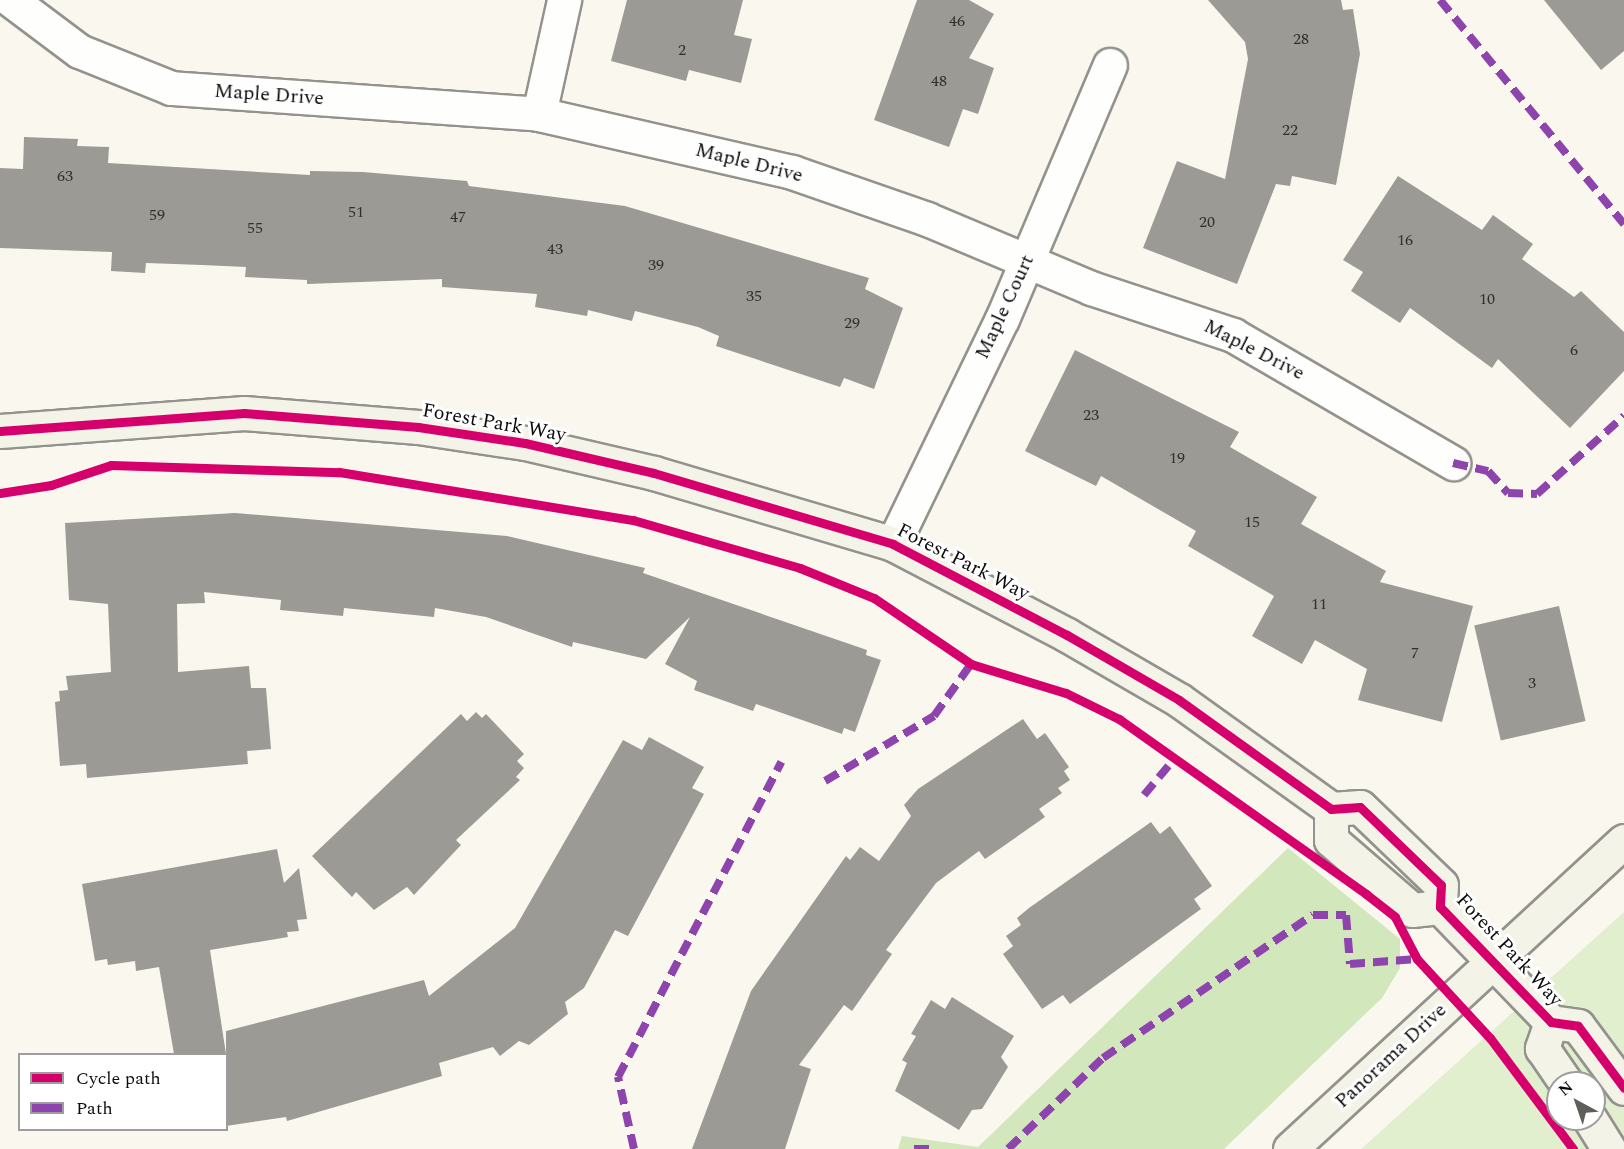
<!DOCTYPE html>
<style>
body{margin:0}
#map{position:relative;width:1624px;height:1149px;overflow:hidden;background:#faf8ee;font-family:Spectral,serif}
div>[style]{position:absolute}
.green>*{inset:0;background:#e2efce}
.forest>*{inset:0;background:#d2e7bc}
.building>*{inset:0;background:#9c9a94;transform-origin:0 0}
.roads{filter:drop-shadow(2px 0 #93928d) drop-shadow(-2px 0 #93928d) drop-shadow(0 2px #93928d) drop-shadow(0 -2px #93928d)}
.street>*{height:33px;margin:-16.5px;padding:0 16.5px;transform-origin:16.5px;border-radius:16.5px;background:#fefefc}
.secondary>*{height:33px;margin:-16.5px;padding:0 16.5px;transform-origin:16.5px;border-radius:16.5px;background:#f4f3e8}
.quiet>*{height:8px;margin-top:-4px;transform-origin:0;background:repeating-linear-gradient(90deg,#8e44ad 0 15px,transparent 0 23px)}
.cycleway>*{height:9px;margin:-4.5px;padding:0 4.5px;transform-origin:4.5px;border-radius:4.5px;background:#d6006c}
span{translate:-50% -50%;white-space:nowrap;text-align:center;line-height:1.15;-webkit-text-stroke:6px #fff;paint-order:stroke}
.number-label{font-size:16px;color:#2f2f2d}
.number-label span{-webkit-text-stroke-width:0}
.street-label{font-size:20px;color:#0b0b0b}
.legend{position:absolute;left:18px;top:1053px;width:210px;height:78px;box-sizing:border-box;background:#fff;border:2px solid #9d9d9d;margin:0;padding:8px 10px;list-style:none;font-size:18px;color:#0b0b0b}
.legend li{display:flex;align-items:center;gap:12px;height:30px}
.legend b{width:30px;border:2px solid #9d9d9d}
.north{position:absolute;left:1546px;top:1071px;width:60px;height:60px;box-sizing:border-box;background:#fff;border:2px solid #9d9d9d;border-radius:50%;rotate:320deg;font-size:16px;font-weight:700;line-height:24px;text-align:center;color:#0b0b0b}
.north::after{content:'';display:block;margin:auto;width:21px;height:27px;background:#5f5e5a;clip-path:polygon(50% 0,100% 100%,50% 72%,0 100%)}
</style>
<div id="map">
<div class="green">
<div style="clip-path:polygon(evenodd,1624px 912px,1624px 1149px,1361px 1149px,1624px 912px,1558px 1083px,1594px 1083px,1594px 1119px,1558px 1119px,1558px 1083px)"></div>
</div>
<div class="forest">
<div style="clip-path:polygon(1288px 848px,1400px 939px,1400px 968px,1382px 998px,1224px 1149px,898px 1149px,902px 1136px,978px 1147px)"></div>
</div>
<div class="building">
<div style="clip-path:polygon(627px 0,743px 0,734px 35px,752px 39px,741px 83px,689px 70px,686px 81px,611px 61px)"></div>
<div style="clip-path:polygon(917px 0,969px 0,994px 14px,969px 58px,994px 68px,978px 114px,963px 109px,949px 147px,874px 120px)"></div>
<div style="clip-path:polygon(1208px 0,1341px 0,1343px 10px,1353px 9px,1360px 54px,1336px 185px,1292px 176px,1290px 186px,1276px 184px,1237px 284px,1143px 248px,1177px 161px,1225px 179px,1248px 59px,1245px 42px)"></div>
<div style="clip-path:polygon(1544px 0,1624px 0,1624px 51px,1601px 70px)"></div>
<div style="clip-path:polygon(24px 137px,78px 139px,77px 146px,109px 147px,108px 163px,310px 175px,310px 171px,363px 172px,467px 181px,469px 186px,625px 206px,869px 278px,865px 289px,903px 308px,874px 389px,844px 378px,840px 387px,716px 346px,719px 336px,698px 327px,635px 311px,632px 321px,588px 310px,587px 316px,535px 307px,537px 294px,442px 287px,442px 279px,307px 284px,307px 280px,245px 277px,246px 267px,202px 265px,146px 263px,145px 273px,111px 271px,112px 252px,0 248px,0 168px,23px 169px)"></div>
<div style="clip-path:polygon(1398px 176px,1482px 230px,1493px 215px,1533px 244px,1522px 259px,1574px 297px,1581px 291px,1624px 332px,1624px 371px,1570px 428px,1498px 359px,1492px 368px,1410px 308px,1400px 323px,1351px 291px,1363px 272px,1343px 260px)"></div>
<div style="clip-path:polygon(1075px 350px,1239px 432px,1230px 447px,1317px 497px,1301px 524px,1386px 571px,1380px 582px,1473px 606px,1442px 722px,1358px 700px,1367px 669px,1315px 640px,1302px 664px,1252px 636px,1274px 596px,1188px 546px,1196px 531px,1101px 476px,1096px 486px,1025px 451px)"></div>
<div style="clip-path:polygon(235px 513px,507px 536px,645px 568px,643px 573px,867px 650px,866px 655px,881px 660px,855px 732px,844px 728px,842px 734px,756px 704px,753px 711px,694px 690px,697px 681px,665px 664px,690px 617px,646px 659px,573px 642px,572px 647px,486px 617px,435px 608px,434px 617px,344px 608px,343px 616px,280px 610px,281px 600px,204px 592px,205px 603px,177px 604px,178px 672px,249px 666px,251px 688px,266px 688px,271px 749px,247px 751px,248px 764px,87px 778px,86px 764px,60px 766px,55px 702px,60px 701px,59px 691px,68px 690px,66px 676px,111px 672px,108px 604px,69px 600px,65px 523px)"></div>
<div style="left:1559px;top:606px;width:118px;height:87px;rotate:77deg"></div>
<div style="clip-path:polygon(476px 712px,482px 718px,486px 714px,524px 754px,517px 761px,524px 768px,516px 777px,520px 780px,456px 840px,461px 845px,414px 895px,407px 887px,374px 910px,356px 892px,352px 897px,312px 856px,461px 714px,467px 721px)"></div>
<div style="clip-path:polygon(1023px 719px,1037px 739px,1045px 733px,1069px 767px,1064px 771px,1070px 780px,1058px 788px,1062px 793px,1039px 809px,1045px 817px,985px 859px,979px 851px,936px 883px,886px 950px,892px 954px,852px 1011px,844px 1005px,799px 1065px,811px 1069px,785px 1149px,692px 1149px,751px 991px,846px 856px,850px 860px,860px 847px,879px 861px,911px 816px,904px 805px,918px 789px)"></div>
<div style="clip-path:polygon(649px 737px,704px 767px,692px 788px,704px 794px,628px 936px,615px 930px,584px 988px,565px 1002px,568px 1014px,529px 1045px,519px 1041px,500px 1056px,493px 1047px,439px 1063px,442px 1076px,287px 1121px,286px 1117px,226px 1126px,226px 1031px,424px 980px,429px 996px,515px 928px,623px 740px,642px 750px)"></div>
<div style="clip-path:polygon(1151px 822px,1160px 834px,1170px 826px,1212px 886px,1194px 899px,1201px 909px,1070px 1004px,1063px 995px,1042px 1009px,1003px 954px,1013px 946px,1006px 936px,1021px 925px,1017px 918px,1029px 908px)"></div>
<div style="clip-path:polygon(277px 849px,284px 883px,299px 868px,307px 919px,297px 920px,299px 931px,287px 932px,288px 937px,210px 950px,226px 1054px,174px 1054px,159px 967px,136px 971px,135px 961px,108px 965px,107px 959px,95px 961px,82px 884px)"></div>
<div style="clip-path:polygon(952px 997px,1014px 1036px,1001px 1057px,1008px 1067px,982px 1109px,972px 1110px,959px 1130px,895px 1091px,907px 1063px,902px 1060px,916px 1036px,911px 1034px,931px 1000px,945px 1009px)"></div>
</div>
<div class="roads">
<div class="street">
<div style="left:11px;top:0;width:85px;rotate:36.9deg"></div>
<div style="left:79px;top:51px;width:99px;rotate:21.9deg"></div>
<div style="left:171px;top:88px;width:369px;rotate:4deg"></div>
<div style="left:539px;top:114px;width:260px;rotate:12.9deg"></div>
<div style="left:792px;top:172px;width:143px;rotate:19.2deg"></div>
<div style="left:927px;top:219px;width:178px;rotate:22.8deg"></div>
<div style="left:1091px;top:288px;width:150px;rotate:18.3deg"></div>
<div style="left:1233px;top:335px;width:255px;rotate:30.2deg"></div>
<div style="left:539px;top:114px;width:117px;rotate:-77.6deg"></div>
<div style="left:893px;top:544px;width:250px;rotate:-64.2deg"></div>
<div style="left:1002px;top:319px;width:276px;rotate:-67deg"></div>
</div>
<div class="secondary">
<div style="left:0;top:431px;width:245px;rotate:-4.2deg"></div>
<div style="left:244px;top:413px;width:175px;rotate:4.6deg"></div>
<div style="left:418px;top:427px;width:108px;rotate:8.5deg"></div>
<div style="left:525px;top:443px;width:132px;rotate:13.1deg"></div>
<div style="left:654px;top:473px;width:249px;rotate:16.5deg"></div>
<div style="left:893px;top:544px;width:196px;rotate:27.6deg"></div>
<div style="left:1067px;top:635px;width:129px;rotate:30.1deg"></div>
<div style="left:1179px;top:700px;width:187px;rotate:35.6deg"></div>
<div style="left:1331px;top:809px;width:29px;rotate:-4deg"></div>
<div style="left:1360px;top:807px;width:112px;rotate:43.9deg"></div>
<div style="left:1441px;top:885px;width:22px;rotate:93deg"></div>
<div style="left:1440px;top:907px;width:160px;rotate:46deg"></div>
<div style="left:1551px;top:1022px;width:27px;rotate:8deg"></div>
<div style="left:1578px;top:1026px;width:77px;rotate:53.4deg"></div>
<div style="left:1331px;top:809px;width:31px;rotate:90deg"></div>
<div style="left:1331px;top:840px;width:107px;rotate:40.8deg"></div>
<div style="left:1412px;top:910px;width:28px;rotate:-6deg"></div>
<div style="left:1551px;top:1022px;width:28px;rotate:109deg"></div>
<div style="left:1542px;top:1048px;width:42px;rotate:55.6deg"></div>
<div style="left:1590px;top:1119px;width:36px;rotate:58deg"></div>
<div style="left:1290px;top:1149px;width:454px;rotate:-42.7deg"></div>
</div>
</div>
<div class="quiet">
<div style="left:1440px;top:0;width:290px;rotate:50.6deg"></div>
<div style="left:1453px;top:463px;width:36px;rotate:13deg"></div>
<div style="left:1488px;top:471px;width:30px;rotate:48deg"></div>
<div style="left:1508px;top:493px;width:29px;rotate:2deg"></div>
<div style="left:1537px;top:494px;width:117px;rotate:-41.9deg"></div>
<div style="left:825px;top:781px;width:127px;rotate:-30.8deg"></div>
<div style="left:934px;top:716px;width:64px;rotate:-54.6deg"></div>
<div style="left:1144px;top:795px;width:48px;rotate:-50deg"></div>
<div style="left:634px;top:1149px;width:74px;rotate:-102.5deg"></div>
<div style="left:618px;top:1077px;width:355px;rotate:-62.6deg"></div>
<div style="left:914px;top:1149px;width:21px"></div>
<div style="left:1008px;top:1149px;width:132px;rotate:-43.8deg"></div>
<div style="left:1103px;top:1058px;width:254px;rotate:-34.3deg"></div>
<div style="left:1313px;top:915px;width:33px"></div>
<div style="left:1346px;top:915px;width:49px;rotate:85.3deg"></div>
<div style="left:1350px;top:964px;width:67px;rotate:-4.3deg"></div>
</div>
<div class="cycleway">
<div style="left:0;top:431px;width:245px;rotate:-4.2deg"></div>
<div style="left:244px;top:413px;width:175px;rotate:4.6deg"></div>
<div style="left:418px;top:427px;width:108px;rotate:8.5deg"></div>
<div style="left:525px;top:443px;width:132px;rotate:13.1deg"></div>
<div style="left:654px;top:473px;width:249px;rotate:16.5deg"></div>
<div style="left:893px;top:544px;width:196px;rotate:27.6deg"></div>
<div style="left:1067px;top:635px;width:129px;rotate:30.1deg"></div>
<div style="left:1179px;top:700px;width:187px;rotate:35.6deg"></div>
<div style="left:1331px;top:809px;width:29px;rotate:-4deg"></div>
<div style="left:1360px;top:807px;width:112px;rotate:43.9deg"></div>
<div style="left:1441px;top:885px;width:22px;rotate:93deg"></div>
<div style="left:1440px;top:907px;width:160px;rotate:46deg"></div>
<div style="left:1551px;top:1022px;width:27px;rotate:8deg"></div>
<div style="left:1578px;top:1026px;width:77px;rotate:53.4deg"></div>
<div style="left:0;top:493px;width:52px;rotate:-8.9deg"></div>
<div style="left:51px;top:485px;width:63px;rotate:-18.4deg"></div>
<div style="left:111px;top:465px;width:228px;rotate:1.8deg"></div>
<div style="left:339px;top:472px;width:298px;rotate:9.3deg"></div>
<div style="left:633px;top:520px;width:174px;rotate:16deg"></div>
<div style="left:800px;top:568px;width:80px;rotate:22.1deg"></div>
<div style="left:874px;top:598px;width:117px;rotate:34.2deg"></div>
<div style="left:971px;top:664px;width:99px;rotate:17deg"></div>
<div style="left:1066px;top:693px;width:59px;rotate:26.1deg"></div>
<div style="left:1119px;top:719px;width:303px;rotate:35.3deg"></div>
<div style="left:1366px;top:894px;width:37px;rotate:38deg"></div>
<div style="left:1395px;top:917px;width:47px;rotate:62.4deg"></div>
<div style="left:1417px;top:959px;width:108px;rotate:47.3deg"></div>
<div style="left:1490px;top:1038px;width:139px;rotate:53.2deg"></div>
</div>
<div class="number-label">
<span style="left:957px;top:21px">46</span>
<span style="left:1301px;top:39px">28</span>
<span style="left:682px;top:50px">2</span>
<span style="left:939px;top:81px">48</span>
<span style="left:1290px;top:130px">22</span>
<span style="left:65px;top:176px">63</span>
<span style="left:356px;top:212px">51</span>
<span style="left:157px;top:215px">59</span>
<span style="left:458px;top:217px">47</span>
<span style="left:1207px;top:222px">20</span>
<span style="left:255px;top:228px">55</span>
<span style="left:1405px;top:240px">16</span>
<span style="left:555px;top:249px">43</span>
<span style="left:656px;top:265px">39</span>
<span style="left:754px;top:296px">35</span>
<span style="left:1487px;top:299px">10</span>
<span style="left:852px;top:323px">29</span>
<span style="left:1574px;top:350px">6</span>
<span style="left:1091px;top:415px">23</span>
<span style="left:1177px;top:458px">19</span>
<span style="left:1252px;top:522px">15</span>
<span style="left:1319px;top:604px">11</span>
<span style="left:1415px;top:653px">7</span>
<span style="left:1532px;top:683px">3</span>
</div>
<div class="street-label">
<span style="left:269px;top:95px;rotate:4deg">Maple Drive</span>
<span style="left:749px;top:163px;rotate:14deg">Maple Drive</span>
<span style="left:1005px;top:307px;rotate:-65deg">Maple Court</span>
<span style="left:1254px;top:350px;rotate:27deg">Maple Drive</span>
<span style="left:494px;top:423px;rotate:10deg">Forest Park Way</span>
<span style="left:963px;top:562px;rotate:27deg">Forest Park Way</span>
<span style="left:1509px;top:950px;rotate:47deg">Forest Park Way</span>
<span style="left:1391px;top:1056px;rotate:-43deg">Panorama Drive</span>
</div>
<ul class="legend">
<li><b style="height:8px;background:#d6006c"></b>Cycle path</li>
<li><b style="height:8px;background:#8e44ad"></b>Path</li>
</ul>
<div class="north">N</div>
</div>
